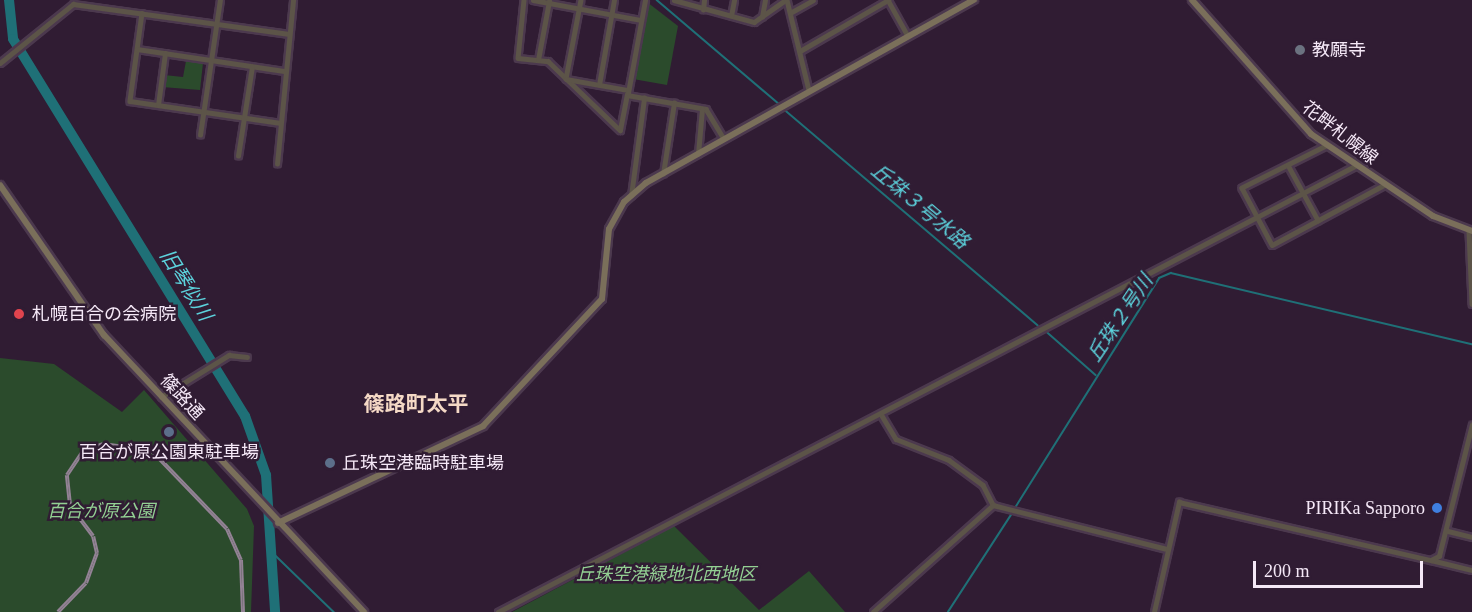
<!DOCTYPE html>
<meta charset="utf-8">
<style>
body{margin:0}
#map{position:relative;width:1472px;height:612px;overflow:hidden;background:#301c33;font-family:"Times New Roman","Noto Sans JP",serif}
div>[style]{position:absolute}
.green>*{inset:0;background:#2b4b2c}
.stream>*{height:1.5px;margin:-0.75px;padding:0 0.75px;transform-origin:0.75px;border-radius:0.75px;background:#1f7077}
.river>*{height:10px;margin:-5px;padding:0 5px;transform-origin:5px;border-radius:5px;background:#1f7077}
.roads{filter:drop-shadow(2px 0 #4c394e) drop-shadow(-2px 0 #4c394e) drop-shadow(0 2px #4c394e) drop-shadow(0 -2px #4c394e)}
.street>*{height:4.5px;margin:-2.25px;padding:0 2.25px;transform-origin:2.25px;border-radius:2.25px;background:#5c5448}
.secondary>*{height:6px;margin:-3px;padding:0 3px;transform-origin:3px;border-radius:3px;background:#7a6f5a}
.rail>*{height:4px;margin-top:-2px;transform-origin:0;background:repeating-linear-gradient(90deg,#301c33 0 4.5px,#938295 0 9px);box-sizing:border-box;border-block:2px solid #938295}
.dots>*{width:16px;height:16px;translate:-50% -50%;box-sizing:border-box;border:3px solid #301c33;border-radius:50%}
span{translate:-50% -50%;white-space:nowrap;text-align:center;line-height:1.15;-webkit-text-stroke:5px #301c33;paint-order:stroke}
.poi-label{font-size:18px;color:#f5e8f7}
.left{translate:0 -50%;text-align:left}
.right{translate:-100% -50%;text-align:right}
.street-label{font-size:18px;color:#f5e8f7}
.park-label{font-size:18px;color:#93d093;font-style:italic}
.water-label{font-size:20px;color:#5cd2dc;font-style:italic}
.quarter-label{font-size:21px;color:#f5d9c6;font-weight:700}
.scale{position:absolute;left:1253px;top:561px;width:170px;height:27px;box-sizing:border-box;border:3px solid #f5e8f7;border-top:0;padding-left:8px;font-size:18px;line-height:21px;white-space:nowrap;color:#f5e8f7;-webkit-text-stroke:4px #301c33;paint-order:stroke}
</style>
<div id="map">
<div class="green">
<div style="clip-path:polygon(647px 2px,678px 26px,667px 85px,633px 79px)"></div>
<div style="clip-path:polygon(186px 61px,203px 63px,200px 90px,162px 87px,164px 75px,183px 77px)"></div>
<div style="clip-path:polygon(0 358px,54px 364px,122px 412px,144px 390px,247px 509px,254px 526px,251px 612px,0 612px)"></div>
<div style="clip-path:polygon(674px 526px,759px 610px,809px 571px,845px 612px,512px 612px)"></div>
</div>
<div class="stream">
<div style="left:657px;top:0;width:159px;rotate:40.4deg"></div>
<div style="left:785px;top:110px;width:332px;rotate:40.4deg"></div>
<div style="left:1047px;top:332px;width:65px;rotate:41.3deg"></div>
<div style="left:1015px;top:508px;width:271px;rotate:-57.9deg"></div>
<div style="left:1159px;top:278px;width:13px;rotate:-23deg"></div>
<div style="left:1171px;top:273px;width:309px;rotate:13.3deg"></div>
<div style="left:271px;top:551px;width:88px;rotate:44.1deg"></div>
<div style="left:948px;top:612px;width:119px;rotate:-57deg"></div>
</div>
<div class="river">
<div style="left:9px;top:0;width:39px;rotate:84deg"></div>
<div style="left:13px;top:39px;width:443px;rotate:58.4deg"></div>
<div style="left:245px;top:416px;width:63px;rotate:70.4deg"></div>
<div style="left:266px;top:475px;width:137px;rotate:86.2deg"></div>
</div>
<div class="roads">
<div class="street">
<div style="left:524px;top:0;width:58px;rotate:95.9deg"></div>
<div style="left:518px;top:58px;width:30px;rotate:6deg"></div>
<div style="left:548px;top:61px;width:100px;rotate:43.8deg"></div>
<div style="left:620px;top:130px;width:36px;rotate:-79deg"></div>
<div style="left:627px;top:95px;width:80px;rotate:10deg"></div>
<div style="left:706px;top:109px;width:35px;rotate:59deg"></div>
<div style="left:533px;top:0;width:110px;rotate:10.5deg"></div>
<div style="left:581px;top:0;width:80px;rotate:100.8deg"></div>
<div style="left:566px;top:79px;width:63px;rotate:10.1deg"></div>
<div style="left:674px;top:0;width:83px;rotate:15.4deg"></div>
<div style="left:754px;top:22px;width:38px;rotate:-35deg"></div>
<div style="left:787px;top:0;width:93px;rotate:76.3deg"></div>
<div style="left:888px;top:0;width:41px;rotate:60.9deg"></div>
<div style="left:703px;top:10px;width:10px;rotate:-84deg"></div>
<div style="left:142px;top:13px;width:89px;rotate:97.8deg"></div>
<div style="left:130px;top:101px;width:152px;rotate:8.3deg"></div>
<div style="left:790px;top:13px;width:26px;rotate:-29deg"></div>
<div style="left:731px;top:16px;width:16px;rotate:-79deg"></div>
<div style="left:762px;top:17px;width:17px;rotate:-80deg"></div>
<div style="left:137px;top:49px;width:150px;rotate:8.5deg"></div>
<div style="left:800px;top:51px;width:102px;rotate:-30.1deg"></div>
<div style="left:538px;top:60px;width:60px;rotate:-79.4deg"></div>
<div style="left:0;top:63px;width:94px;rotate:-38.9deg"></div>
<div style="left:73px;top:4px;width:218px;rotate:7.9deg"></div>
<div style="left:599px;top:85px;width:86px;rotate:-80deg"></div>
<div style="left:628px;top:93px;width:95px;rotate:-79.6deg"></div>
<div style="left:158px;top:105px;width:52px;rotate:-82.3deg"></div>
<div style="left:200px;top:135px;width:136px;rotate:-81.6deg"></div>
<div style="left:1326px;top:146px;width:94px;rotate:153.4deg"></div>
<div style="left:1242px;top:188px;width:64px;rotate:62.2deg"></div>
<div style="left:1272px;top:245px;width:127px;rotate:-28.2deg"></div>
<div style="left:698px;top:154px;width:45px;rotate:-84.9deg"></div>
<div style="left:238px;top:156px;width:90px;rotate:-81.1deg"></div>
<div style="left:277px;top:164px;width:165px;rotate:-84.4deg"></div>
<div style="left:1288px;top:165px;width:63px;rotate:61.4deg"></div>
<div style="left:663px;top:174px;width:72px;rotate:-81.2deg"></div>
<div style="left:631px;top:196px;width:99px;rotate:-82.4deg"></div>
<div style="left:1469px;top:231px;width:73px;rotate:87.6deg"></div>
<div style="left:161px;top:397px;width:80px;rotate:-31.7deg"></div>
<div style="left:229px;top:355px;width:18px;rotate:6deg"></div>
<div style="left:881px;top:414px;width:29px;rotate:59deg"></div>
<div style="left:896px;top:439px;width:57px;rotate:21.6deg"></div>
<div style="left:949px;top:460px;width:42px;rotate:36.3deg"></div>
<div style="left:983px;top:485px;width:22px;rotate:63deg"></div>
<div style="left:1448px;top:531px;width:25px;rotate:14deg"></div>
<div style="left:1431px;top:560px;width:42px;rotate:13.7deg"></div>
<div style="left:498px;top:612px;width:966px;rotate:-27.49deg"></div>
<div style="left:873px;top:612px;width:161px;rotate:-41.7deg"></div>
<div style="left:993px;top:505px;width:179px;rotate:14.2deg"></div>
<div style="left:1154px;top:612px;width:113px;rotate:-77.2deg"></div>
<div style="left:1179px;top:502px;width:259px;rotate:13deg"></div>
<div style="left:1431px;top:560px;width:9px;rotate:-27deg"></div>
<div style="left:1439px;top:556px;width:135px;rotate:-75.9deg"></div>
</div>
<div class="secondary">
<div style="left:1192px;top:0;width:179px;rotate:48.4deg"></div>
<div style="left:1311px;top:134px;width:147px;rotate:33.9deg"></div>
<div style="left:1433px;top:216px;width:42px;rotate:21deg"></div>
<div style="left:0;top:185px;width:183px;rotate:55.3deg"></div>
<div style="left:104px;top:335px;width:380px;rotate:46.8deg"></div>
<div style="left:278px;top:523px;width:227px;rotate:-25.3deg"></div>
<div style="left:483px;top:426px;width:174px;rotate:-46.9deg"></div>
<div style="left:602px;top:299px;width:70px;rotate:-84.3deg"></div>
<div style="left:609px;top:229px;width:31px;rotate:-61deg"></div>
<div style="left:624px;top:202px;width:29px;rotate:-41deg"></div>
<div style="left:646px;top:183px;width:376px;rotate:-29.2deg"></div>
</div>
</div>
<div class="rail">
<div style="left:58px;top:612px;width:40px;rotate:-46deg"></div>
<div style="left:86px;top:583px;width:32px;rotate:-70deg"></div>
<div style="left:97px;top:553px;width:17px;rotate:-103deg"></div>
<div style="left:93px;top:536px;width:39px;rotate:-127deg"></div>
<div style="left:70px;top:505px;width:30px;rotate:-96deg"></div>
<div style="left:67px;top:475px;width:29px;rotate:-56deg"></div>
<div style="left:83px;top:451px;width:21px;rotate:-19deg"></div>
<div style="left:103px;top:444px;width:49px;rotate:8.1deg"></div>
<div style="left:152px;top:451px;width:108px;rotate:46.1deg"></div>
<div style="left:227px;top:529px;width:34px;rotate:66deg"></div>
<div style="left:241px;top:560px;width:52px;rotate:87.8deg"></div>
</div>
<div class="dots">
<div style="left:1300px;top:50px;background:#6b7280"></div>
<div style="left:19px;top:314px;background:#e0444e"></div>
<div style="left:169px;top:432px;background:#5c6f8a"></div>
<div style="left:330px;top:463px;background:#5c6f8a"></div>
<div style="left:1437px;top:508px;background:#3f7fe0"></div>
</div>
<div class="poi-label">
<span class="left" style="left:1312px;top:50px">教願寺</span>
<span class="left" style="left:32px;top:314px">札幌百合の会病院</span>
<span style="left:169px;top:452px">百合が原公園東駐車場</span>
<span class="left" style="left:342px;top:463px">丘珠空港臨時駐車場</span>
<span class="right" style="left:1425px;top:508px">PIRIKa Sapporo</span>
</div>
<div class="street-label">
<span style="left:1340px;top:133px;rotate:38deg">花畔札幌線</span>
<span style="left:182px;top:397px;rotate:47deg">篠路通</span>
</div>
<div class="park-label">
<span style="left:101px;top:511px">百合が原公園</span>
<span style="left:666px;top:574px">丘珠空港緑地北西地区</span>
</div>
<div class="water-label">
<span style="left:920px;top:206px;rotate:40deg">丘珠３号水路</span>
<span style="left:186px;top:285px;rotate:58deg">旧琴似川</span>
<span style="left:1120px;top:318px;rotate:-56deg">丘珠２号川</span>
</div>
<div class="quarter-label">
<span style="left:416px;top:404px">篠路町太平</span>
</div>
<div class="scale">200 m</div>
</div>
